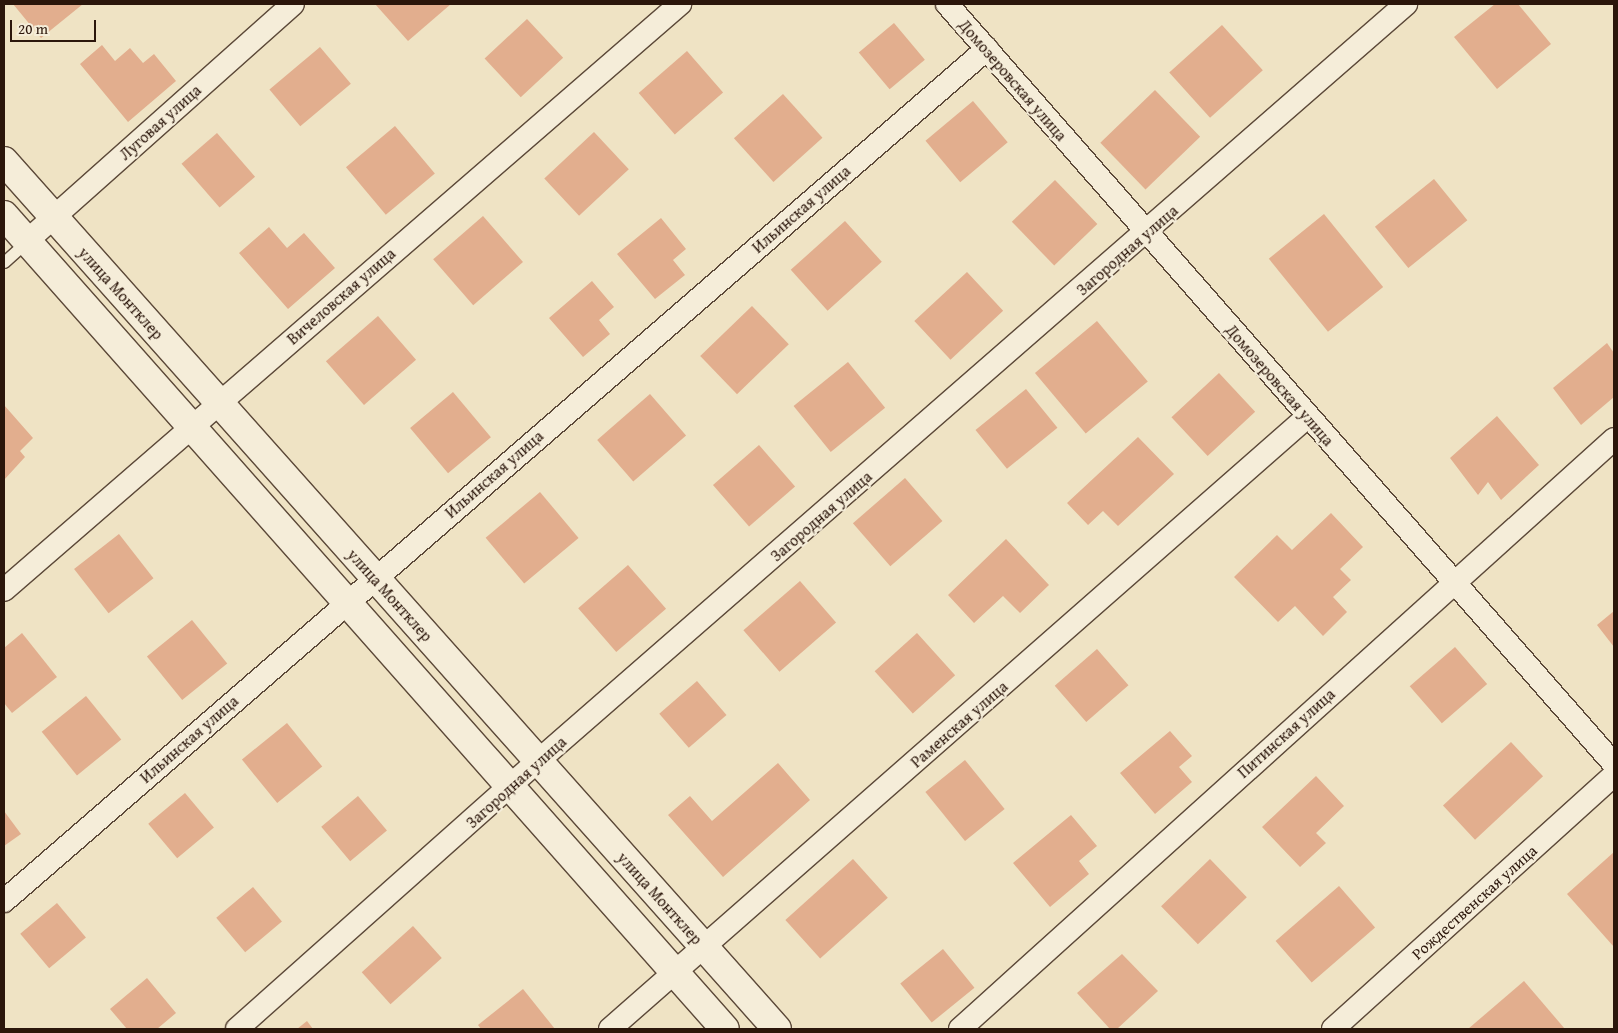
<!DOCTYPE html>
<meta charset="utf-8">
<style>
body{margin:0}
#map{position:relative;width:1618px;height:1033px;overflow:hidden;background:#efe3c4;font-family:"Gentium Book Plus",serif}
div>[style]{position:absolute}
.building>*{inset:0;background:#e2ae8e;transform-origin:0 0}
.roads{filter:drop-shadow(1px 0 #5c4939) drop-shadow(-1px 0 #5c4939) drop-shadow(0 1px #5c4939) drop-shadow(0 -1px #5c4939)}
.lane>*{height:11px;margin:-5.5px;padding:0 5.5px;transform-origin:5.5px;border-radius:5.5px;background:#f5edd9}
.street>*{height:22px;margin:-11px;padding:0 11px;transform-origin:11px;border-radius:11px;background:#f5edd9}
.secondary>*{height:28px;margin:-14px;padding:0 14px;transform-origin:14px;border-radius:14px;background:#f5edd9}
span{translate:-50% -50%;white-space:nowrap;text-align:center;line-height:1.15;-webkit-text-stroke:4px #f5edd9;paint-order:stroke}
.street-label{font-size:16px;color:#2b160b}
.frame{position:absolute;inset:0;border:5px solid #2b160b;pointer-events:none}
.scale{position:absolute;left:10px;top:20px;width:86px;height:22px;box-sizing:border-box;border:2px solid #2b160b;border-top:0;padding-left:6px;font-size:15px;line-height:18px;white-space:nowrap;color:#2b160b;-webkit-text-stroke:4px #f5edd9;paint-order:stroke}
</style>
<div id="map">
<div class="building">
<div style="clip-path:polygon(13px 4px,83px 4px,41px 38px)"></div>
<div style="clip-path:polygon(375px 4px,451px 4px,408px 41px)"></div>
<div style="clip-path:polygon(1495px 4px,1518px 4px,1551px 44px,1497px 89px,1454px 37px)"></div>
<div style="left:527px;top:19px;width:53px;height:58px;rotate:47deg"></div>
<div style="left:894px;top:23px;width:48px;height:46px;rotate:50deg"></div>
<div style="left:1222px;top:25px;width:61px;height:71px;rotate:48deg"></div>
<div style="clip-path:polygon(102px 45px,115px 61px,130px 48px,143px 63px,154px 54px,176px 81px,128px 122px,80px 64px)"></div>
<div style="left:320px;top:47px;width:48px;height:66px;rotate:50deg"></div>
<div style="left:687px;top:51px;width:55px;height:64px;rotate:49deg"></div>
<div style="left:1155px;top:90px;width:65px;height:76px;rotate:46deg"></div>
<div style="left:783px;top:94px;width:59px;height:66px;rotate:48deg"></div>
<div style="left:973px;top:101px;width:54px;height:62px;rotate:50deg"></div>
<div style="left:395px;top:126px;width:62px;height:64px;rotate:50deg"></div>
<div style="left:594px;top:132px;width:51px;height:68px;rotate:47deg"></div>
<div style="left:217px;top:133px;width:58px;height:47px;rotate:49deg"></div>
<div style="left:1434px;top:179px;width:53px;height:76px;rotate:51deg"></div>
<div style="left:1055px;top:180px;width:61px;height:60px;rotate:46deg"></div>
<div style="left:1324px;top:214px;width:94px;height:71px;rotate:51deg"></div>
<div style="left:483px;top:216px;width:61px;height:66px;rotate:49deg"></div>
<div style="clip-path:polygon(661px 218px,686px 249px,673px 260px,685px 275px,655px 299px,617px 254px)"></div>
<div style="left:845px;top:221px;width:55px;height:73px;rotate:48deg"></div>
<div style="clip-path:polygon(269px 227px,287px 248px,304px 233px,335px 268px,288px 309px,239px 253px)"></div>
<div style="left:967px;top:272px;width:53px;height:72px;rotate:47deg"></div>
<div style="clip-path:polygon(592px 281px,614px 307px,599px 320px,610px 334px,583px 357px,549px 318px)"></div>
<div style="left:752px;top:306px;width:53px;height:72px;rotate:46deg"></div>
<div style="left:378px;top:316px;width:58px;height:69px;rotate:49deg"></div>
<div style="left:1097px;top:321px;width:79px;height:81px;rotate:50deg"></div>
<div style="clip-path:polygon(1607px 343px,1614px 353px,1614px 397px,1581px 425px,1553px 388px)"></div>
<div style="left:848px;top:362px;width:59px;height:70px;rotate:51deg"></div>
<div style="left:1219px;top:373px;width:53px;height:65px;rotate:47deg"></div>
<div style="left:1026px;top:389px;width:50px;height:65px;rotate:51deg"></div>
<div style="left:453px;top:392px;width:59px;height:56px;rotate:50deg"></div>
<div style="left:650px;top:394px;width:55px;height:70px;rotate:49deg"></div>
<div style="clip-path:polygon(4px 405px,33px 438px,20px 451px,25px 457px,4px 480px)"></div>
<div style="clip-path:polygon(1497px 416px,1539px 465px,1501px 500px,1488px 482px,1478px 495px,1450px 458px)"></div>
<div style="clip-path:polygon(1138px 437px,1174px 474px,1118px 526px,1103px 511px,1088px 525px,1067px 503px)"></div>
<div style="left:759px;top:445px;width:55px;height:61px;rotate:49deg"></div>
<div style="left:905px;top:478px;width:57px;height:69px;rotate:49deg"></div>
<div style="left:540px;top:492px;width:60px;height:71px;rotate:50deg"></div>
<div style="clip-path:polygon(1331px 513px,1363px 547px,1340px 569px,1351px 580px,1333px 597px,1347px 612px,1323px 636px,1295px 606px,1278px 622px,1234px 577px,1277px 535px,1292px 550px)"></div>
<div style="left:119px;top:534px;width:56px;height:57px;rotate:52deg"></div>
<div style="clip-path:polygon(1006px 539px,1049px 585px,1020px 613px,1003px 596px,974px 623px,948px 595px)"></div>
<div style="left:628px;top:565px;width:58px;height:66px;rotate:49deg"></div>
<div style="left:800px;top:581px;width:55px;height:75px;rotate:49deg"></div>
<div style="clip-path:polygon(1614px 611px,1614px 647px,1597px 625px)"></div>
<div style="left:192px;top:620px;width:56px;height:58px;rotate:51deg"></div>
<div style="clip-path:polygon(22px 633px,57px 677px,12px 713px,4px 703px,4px 648px)"></div>
<div style="left:917px;top:633px;width:57px;height:57px;rotate:48deg"></div>
<div style="left:1455px;top:647px;width:49px;height:60px;rotate:49deg"></div>
<div style="left:1097px;top:649px;width:48px;height:56px;rotate:49deg"></div>
<div style="left:697px;top:681px;width:45px;height:50px;rotate:49deg"></div>
<div style="left:86px;top:696px;width:56px;height:57px;rotate:51deg"></div>
<div style="left:287px;top:723px;width:56px;height:58px;rotate:51deg"></div>
<div style="clip-path:polygon(1170px 731px,1192px 756px,1179px 767px,1192px 782px,1155px 814px,1120px 773px)"></div>
<div style="left:1511px;top:742px;width:47px;height:93px;rotate:47deg"></div>
<div style="left:965px;top:760px;width:63px;height:51px;rotate:51deg"></div>
<div style="clip-path:polygon(778px 763px,810px 800px,723px 877px,668px 815px,690px 796px,712px 821px)"></div>
<div style="clip-path:polygon(1316px 776px,1344px 806px,1316px 833px,1326px 843px,1300px 867px,1262px 827px)"></div>
<div style="left:185px;top:793px;width:45px;height:48px;rotate:50deg"></div>
<div style="left:358px;top:796px;width:45px;height:48px;rotate:50deg"></div>
<div style="clip-path:polygon(4px 811px,21px 834px,4px 846px)"></div>
<div style="clip-path:polygon(1071px 815px,1097px 846px,1079px 861px,1089px 874px,1050px 907px,1013px 863px)"></div>
<div style="clip-path:polygon(1614px 852px,1614px 947px,1567px 894px)"></div>
<div style="left:853px;top:859px;width:52px;height:91px;rotate:48deg"></div>
<div style="left:1210px;top:859px;width:53px;height:68px;rotate:46deg"></div>
<div style="left:1339px;top:886px;width:55px;height:84px;rotate:49deg"></div>
<div style="left:253px;top:887px;width:45px;height:48px;rotate:50deg"></div>
<div style="left:57px;top:903px;width:45px;height:48px;rotate:50deg"></div>
<div style="left:413px;top:926px;width:43px;height:69px;rotate:48deg"></div>
<div style="left:943px;top:949px;width:50px;height:55px;rotate:51deg"></div>
<div style="clip-path:polygon(1122px 954px,1158px 991px,1117px 1029px,1110px 1029px,1077px 993px)"></div>
<div style="clip-path:polygon(147px 978px,176px 1013px,157px 1029px,127px 1029px,110px 1009px)"></div>
<div style="clip-path:polygon(1524px 981px,1565px 1029px,1468px 1029px)"></div>
<div style="clip-path:polygon(523px 989px,555px 1029px,481px 1029px,478px 1025px)"></div>
<div style="clip-path:polygon(307px 1021px,313px 1029px,297px 1029px)"></div>
</div>
<div class="roads">
<div class="lane">
<div style="left:4px;top:262px;width:31px;rotate:-42deg"></div>
</div>
<div class="street">
<div style="left:947px;top:4px;width:1011px;rotate:48.73deg"></div>
<div style="left:27px;top:241px;width:356px;rotate:-41.7deg"></div>
<div style="left:4px;top:590px;width:895px;rotate:-40.92deg"></div>
<div style="left:4px;top:901px;width:1301px;rotate:-40.92deg"></div>
<div style="left:237px;top:1029px;width:403px;rotate:-41.7deg"></div>
<div style="left:538px;top:761px;width:1152px;rotate:-41.09deg"></div>
<div style="left:610px;top:1029px;width:928px;rotate:-41.28deg"></div>
<div style="left:960px;top:1029px;width:881px;rotate:-42.05deg"></div>
<div style="left:1333px;top:1029px;width:379px;rotate:-42.1deg"></div>
</div>
<div class="secondary">
<div style="left:4px;top:161px;width:1162px;rotate:48.31deg"></div>
<div style="left:4px;top:215px;width:1087px;rotate:48.47deg"></div>
</div>
</div>
<div class="street-label">
<span style="left:1013px;top:80px;rotate:49deg">Домозеровская улица</span>
<span style="left:160px;top:122px;rotate:-42deg">Луговая улица</span>
<span style="left:801px;top:209px;rotate:-41deg">Ильинская улица</span>
<span style="left:1127px;top:250px;rotate:-41deg">Загородная улица</span>
<span style="left:121px;top:293px;rotate:48deg">улица Монтклер</span>
<span style="left:341px;top:296px;rotate:-41deg">Вичеловская улица</span>
<span style="left:1280px;top:385px;rotate:49deg">Домозеровская улица</span>
<span style="left:494px;top:474px;rotate:-41deg">Ильинская улица</span>
<span style="left:821px;top:516px;rotate:-41deg">Загородная улица</span>
<span style="left:390px;top:595px;rotate:48deg">улица Монтклер</span>
<span style="left:959px;top:724px;rotate:-41deg">Раменская улица</span>
<span style="left:1286px;top:733px;rotate:-42deg">Питинская улица</span>
<span style="left:189px;top:739px;rotate:-41deg">Ильинская улица</span>
<span style="left:516px;top:782px;rotate:-42deg">Загородная улица</span>
<span style="left:660px;top:898px;rotate:48deg">улица Монтклер</span>
<span style="left:1474px;top:902px;rotate:-42deg">Рождественская улица</span>
</div>
<div class="frame"></div>
<div class="scale">20 m</div>
</div>
